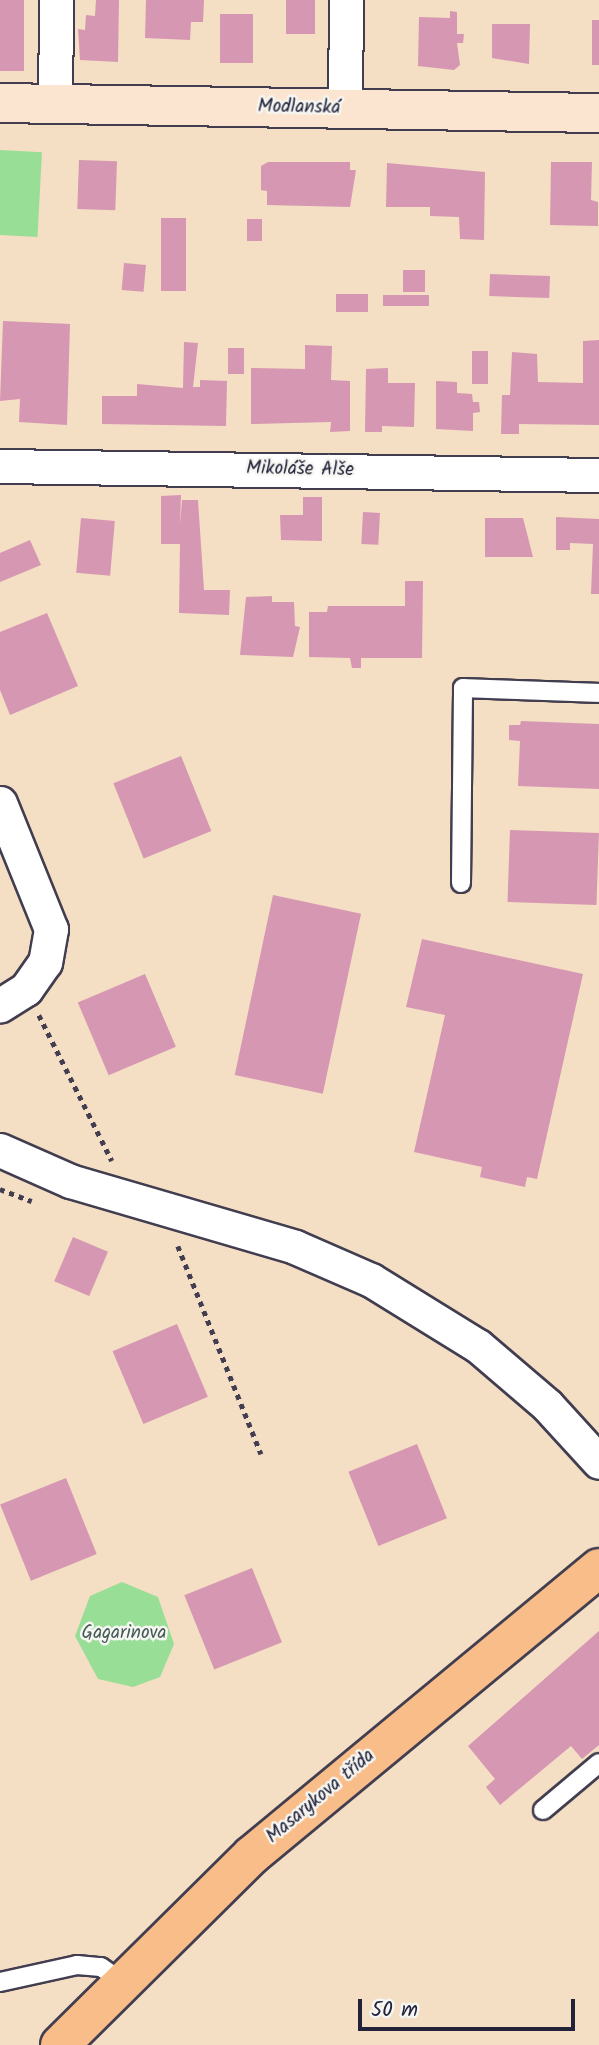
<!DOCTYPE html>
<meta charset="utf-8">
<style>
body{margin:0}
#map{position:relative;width:599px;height:2045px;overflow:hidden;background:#f4dec4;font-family:Kalam,sans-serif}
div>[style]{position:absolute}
.green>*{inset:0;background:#98de97;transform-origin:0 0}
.building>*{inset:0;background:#d697b2;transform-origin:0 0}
.path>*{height:4.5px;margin-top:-2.25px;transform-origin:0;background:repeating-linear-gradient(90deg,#423e50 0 5px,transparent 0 10px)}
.roads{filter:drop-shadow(2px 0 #423e50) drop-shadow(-2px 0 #423e50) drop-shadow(0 2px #423e50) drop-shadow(0 -2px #423e50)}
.lane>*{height:18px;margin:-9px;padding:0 9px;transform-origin:9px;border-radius:9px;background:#fff}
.street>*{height:33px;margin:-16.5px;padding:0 16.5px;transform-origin:16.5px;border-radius:16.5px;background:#fff}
.secondary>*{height:38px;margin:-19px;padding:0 19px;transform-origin:19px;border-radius:19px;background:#fce5d0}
.primary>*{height:38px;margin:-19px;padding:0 19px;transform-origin:19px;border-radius:19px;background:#f8bd89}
span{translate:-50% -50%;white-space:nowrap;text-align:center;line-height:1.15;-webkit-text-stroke:5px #f6f6f2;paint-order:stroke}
.street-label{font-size:19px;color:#22223b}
.park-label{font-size:19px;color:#455a57}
.scale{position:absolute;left:358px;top:1999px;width:217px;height:32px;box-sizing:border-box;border:4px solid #22223b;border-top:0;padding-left:9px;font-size:21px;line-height:24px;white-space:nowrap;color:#22223b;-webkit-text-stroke:5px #f6f6f2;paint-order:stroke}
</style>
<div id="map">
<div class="green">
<div style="left:0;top:150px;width:42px;height:85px;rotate:3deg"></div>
<div style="clip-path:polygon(122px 1582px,158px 1597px,174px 1644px,160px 1677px,133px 1687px,98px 1679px,75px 1636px,90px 1596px)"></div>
</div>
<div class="building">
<div style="left:0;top:0;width:24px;height:71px"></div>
<div style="clip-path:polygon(96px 0,119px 0,118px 62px,80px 60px,78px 29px,85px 30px,86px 15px,95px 16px)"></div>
<div style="clip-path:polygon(146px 0,204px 0,203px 22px,191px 22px,190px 40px,145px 38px)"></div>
<div style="left:286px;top:0;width:29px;height:34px"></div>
<div style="clip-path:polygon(450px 11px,457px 12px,457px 34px,464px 34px,463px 43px,457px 43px,460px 65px,454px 70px,418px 66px,419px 17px,450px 18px)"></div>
<div style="left:220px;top:14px;width:33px;height:49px"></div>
<div style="left:592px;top:20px;width:7px;height:45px"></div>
<div style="clip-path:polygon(492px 24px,530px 24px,529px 64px,492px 58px)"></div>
<div style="left:79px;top:160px;width:38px;height:49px;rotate:2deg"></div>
<div style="clip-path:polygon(268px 162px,350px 162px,350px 170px,356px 170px,350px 207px,267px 205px,267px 191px,261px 190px,261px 166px)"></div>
<div style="clip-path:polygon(551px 162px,592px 162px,591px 200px,598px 202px,598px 226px,550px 225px)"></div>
<div style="clip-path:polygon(387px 163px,485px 172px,484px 240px,460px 239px,459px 217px,430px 216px,430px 207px,386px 207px)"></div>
<div style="left:161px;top:218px;width:25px;height:73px"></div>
<div style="left:247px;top:219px;width:15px;height:22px"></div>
<div style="left:124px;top:263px;width:22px;height:27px;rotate:5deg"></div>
<div style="left:403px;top:270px;width:22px;height:22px"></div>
<div style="left:490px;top:274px;width:60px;height:22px;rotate:2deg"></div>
<div style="left:336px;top:294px;width:32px;height:18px"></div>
<div style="left:383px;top:295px;width:46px;height:11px"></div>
<div style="clip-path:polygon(3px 321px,70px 324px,67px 425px,19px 422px,20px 399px,0 401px)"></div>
<div style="clip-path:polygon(599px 340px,599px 425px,519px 424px,519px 434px,501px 434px,502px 395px,510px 395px,512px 352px,537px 354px,538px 382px,583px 383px,583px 341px)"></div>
<div style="clip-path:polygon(184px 342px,198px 343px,193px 387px,200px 387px,200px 380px,227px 381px,226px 426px,102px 424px,102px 396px,137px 396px,137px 384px,183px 388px)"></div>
<div style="clip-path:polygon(305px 345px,332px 346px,331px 380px,350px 381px,350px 431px,330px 432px,331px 422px,251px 424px,251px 368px,305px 369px)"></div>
<div style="left:228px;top:348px;width:16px;height:26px"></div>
<div style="left:472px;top:351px;width:16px;height:33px"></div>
<div style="clip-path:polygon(388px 368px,388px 383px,415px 383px,414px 427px,382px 426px,382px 432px,365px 432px,366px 369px)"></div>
<div style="clip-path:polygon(436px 381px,457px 382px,457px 393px,472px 394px,473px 402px,479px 402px,480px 412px,473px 413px,473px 431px,436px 429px)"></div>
<div style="clip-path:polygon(181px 495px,180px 526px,182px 500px,198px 500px,204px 590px,230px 590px,229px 615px,179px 613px,180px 544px,161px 544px,161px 496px)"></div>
<div style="clip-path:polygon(303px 497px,322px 497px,322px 541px,281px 540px,280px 515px,303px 515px)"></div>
<div style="left:363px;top:512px;width:17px;height:32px;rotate:3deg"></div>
<div style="clip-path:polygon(556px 517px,599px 519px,599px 594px,591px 594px,593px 544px,570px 543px,570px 550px,556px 550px)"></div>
<div style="left:81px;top:518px;width:34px;height:55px;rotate:5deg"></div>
<div style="clip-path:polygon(485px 518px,523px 518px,533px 557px,485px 557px)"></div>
<div style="clip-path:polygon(30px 540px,41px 565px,0 582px,0 553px)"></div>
<div style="clip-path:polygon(405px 581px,423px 581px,422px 658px,361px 658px,361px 668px,352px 668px,350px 658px,309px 657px,309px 612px,327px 612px,328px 606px,405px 606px)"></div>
<div style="clip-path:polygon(272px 596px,272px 602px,294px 602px,295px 626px,300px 627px,293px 657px,240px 655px,246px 597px)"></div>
<div style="clip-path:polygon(47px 613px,78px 686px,10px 715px,0 690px,0 632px)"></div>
<div style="clip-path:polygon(521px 721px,599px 724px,599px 789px,518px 786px,520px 741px,509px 740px,509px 725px,520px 725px)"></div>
<div style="left:181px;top:756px;width:81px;height:73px;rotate:68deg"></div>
<div style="left:510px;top:830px;width:89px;height:72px;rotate:2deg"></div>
<div style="left:273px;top:895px;width:90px;height:184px;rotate:12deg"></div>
<div style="clip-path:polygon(422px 939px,583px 974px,537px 1179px,527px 1177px,525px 1187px,480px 1177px,482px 1167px,414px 1152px,445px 1015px,406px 1007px)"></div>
<div style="left:145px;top:974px;width:79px;height:73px;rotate:67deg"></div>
<div style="left:73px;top:1237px;width:38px;height:48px;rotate:23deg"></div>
<div style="left:177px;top:1324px;width:79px;height:70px;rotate:67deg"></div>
<div style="left:417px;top:1444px;width:80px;height:74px;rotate:68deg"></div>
<div style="left:66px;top:1478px;width:82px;height:71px;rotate:68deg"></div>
<div style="left:252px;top:1568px;width:80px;height:73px;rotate:68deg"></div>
<div style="clip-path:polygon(599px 1631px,599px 1745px,582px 1759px,571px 1746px,500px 1805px,486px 1787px,495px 1779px,468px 1746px)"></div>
</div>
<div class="path">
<div style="left:39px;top:1015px;width:163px;rotate:63.4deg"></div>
<div style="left:0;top:1189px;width:34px;rotate:21deg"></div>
<div style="left:178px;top:1246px;width:224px;rotate:68.2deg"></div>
</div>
<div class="roads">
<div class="lane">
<div style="left:461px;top:883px;width:195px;rotate:-89.4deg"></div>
<div style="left:463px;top:688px;width:136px;rotate:2.1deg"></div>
<div style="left:543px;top:1810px;width:73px;rotate:-40deg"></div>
<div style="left:0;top:1982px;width:79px;rotate:-12.4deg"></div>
<div style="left:77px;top:1965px;width:24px;rotate:5deg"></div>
<div style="left:101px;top:1967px;width:24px;rotate:35deg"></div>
</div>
<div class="street">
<div style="left:55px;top:104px;width:104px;rotate:-89.4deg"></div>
<div style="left:345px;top:109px;width:109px;rotate:-89.5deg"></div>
<div style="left:0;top:466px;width:599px;rotate:0.86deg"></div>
<div style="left:0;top:803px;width:136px;rotate:68deg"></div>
<div style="left:51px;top:929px;width:34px;rotate:100deg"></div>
<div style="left:45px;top:962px;width:33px;rotate:125deg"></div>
<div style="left:26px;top:989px;width:31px;rotate:148deg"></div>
<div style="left:0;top:1150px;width:77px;rotate:23.9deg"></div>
<div style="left:70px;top:1181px;width:234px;rotate:16.3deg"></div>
<div style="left:295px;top:1247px;width:83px;rotate:23.5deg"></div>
<div style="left:371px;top:1280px;width:126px;rotate:31.7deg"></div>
<div style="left:478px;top:1346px;width:91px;rotate:40.5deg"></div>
<div style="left:547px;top:1405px;width:77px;rotate:47.6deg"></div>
</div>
<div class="secondary">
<div style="left:0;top:103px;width:599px;rotate:0.96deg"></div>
</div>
<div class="primary">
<div style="left:60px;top:2045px;width:270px;rotate:-44.7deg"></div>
<div style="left:252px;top:1855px;width:450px;rotate:-39.6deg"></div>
</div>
</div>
<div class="street-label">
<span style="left:299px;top:108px;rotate:1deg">Modlanská</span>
<span style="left:300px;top:470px;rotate:1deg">Mikoláše Alše</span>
<span style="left:321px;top:1797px;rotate:-40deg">Masarykova třída</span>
</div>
<div class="park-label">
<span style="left:124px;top:1634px">Gagarinova</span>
</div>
<div class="scale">50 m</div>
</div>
